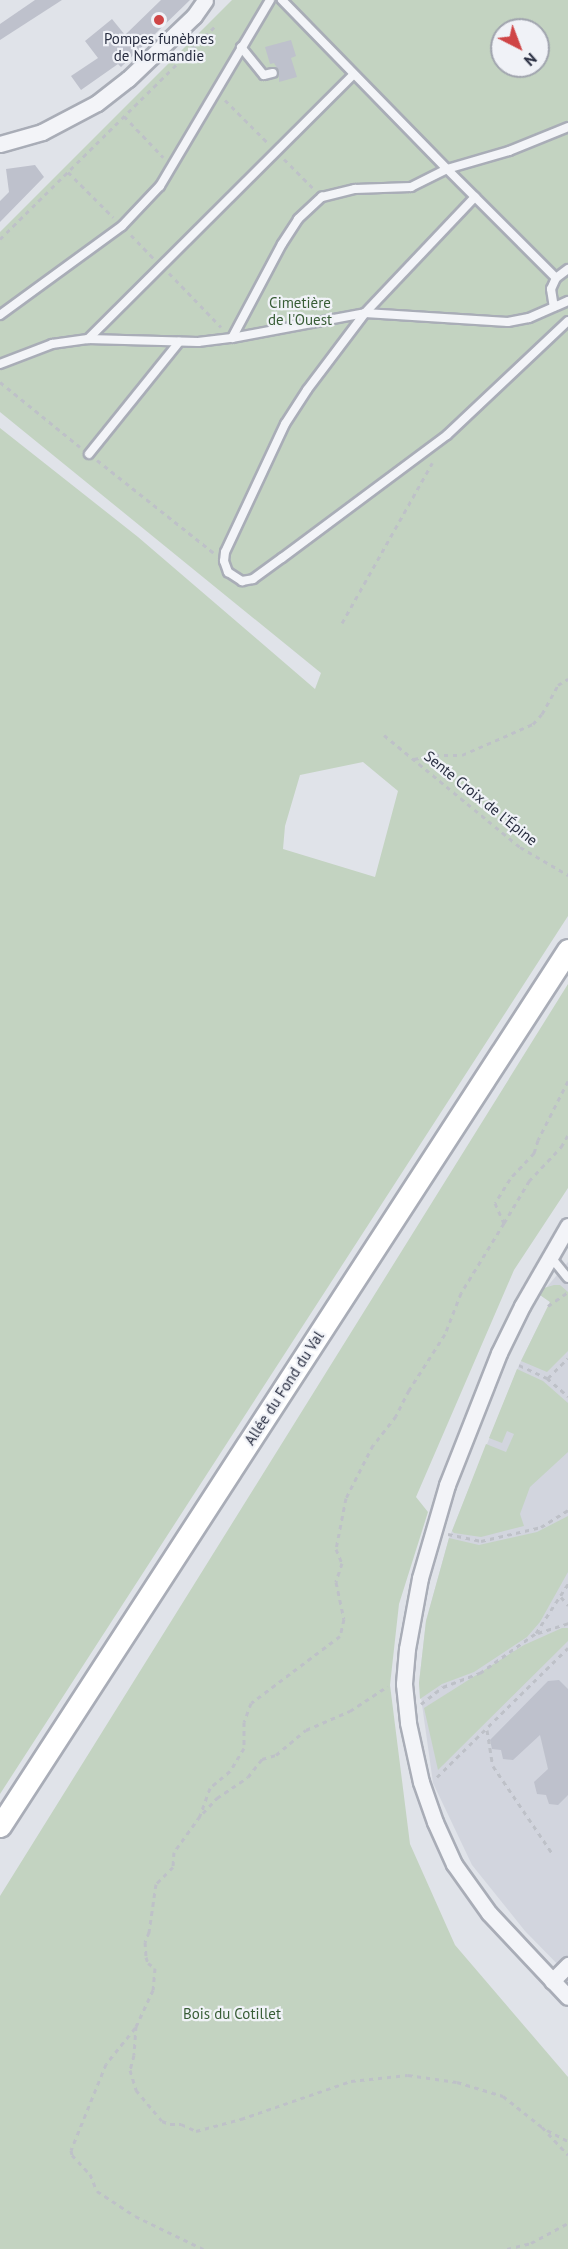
<!DOCTYPE html>
<meta charset="utf-8">
<style>
body{margin:0}
#map{position:relative;width:568px;height:2249px;overflow:hidden;background:#e0e3e9;font-family:"PT Sans",sans-serif}
div>[style]{position:absolute}
.built>*{inset:0;background:#d2d5de}
.green>*{inset:0;background:#c3d3c1}
.building>*{inset:0;background:#bec1cc}
.path>*{height:3px;margin-top:-1.5px;transform-origin:0;background:repeating-linear-gradient(90deg,#bec1c8 0 4.5px,transparent 0 9px)}
.roads{filter:drop-shadow(2px 0 #a9adb7) drop-shadow(-2px 0 #a9adb7) drop-shadow(0 2px #a9adb7) drop-shadow(0 -2px #a9adb7)}
.lane>*{height:8px;margin:-4px;padding:0 4px;transform-origin:4px;border-radius:4px;background:#f3f4f8}
.street>*{height:15px;margin:-7.5px;padding:0 7.5px;transform-origin:7.5px;border-radius:7.5px;background:#f3f4f8}
.secondary>*{height:21px;margin:-10.5px;padding:0 10.5px;transform-origin:10.5px;border-radius:10.5px;background:#fff}
.dots>*{width:16px;height:16px;translate:-50% -50%;box-sizing:border-box;border:3px solid #f0f2f7;border-radius:50%}
span{translate:-50% -50%;white-space:nowrap;text-align:center;line-height:1.15;-webkit-text-stroke:4.5px #f0f2f7;paint-order:stroke}
.poi-label{font-size:15px;color:#292e41}
.park-label{font-size:15px;color:#385d36}
.street-label{font-size:15px;color:#292e41}
.north{position:absolute;left:490px;top:18px;width:60px;height:60px;box-sizing:border-box;background:#f0f2f7;border:2px solid #a0a4ae;border-radius:50%;rotate:138deg;font-size:16px;font-weight:700;line-height:24px;text-align:center;color:#292e41}
.north::after{content:'';display:block;margin:auto;width:21px;height:27px;background:#cf4546;clip-path:polygon(50% 0,100% 100%,50% 72%,0 100%)}
</style>
<div id="map">
<div class="built">
<div style="clip-path:polygon(568px 1262px,568px 1975px,525px 1931px,472px 1865px,433px 1783px,419px 1683px,426px 1621px,449px 1538px,519px 1365px,550px 1302px,540px 1295px)"></div>
</div>
<div class="green">
<div style="clip-path:polygon(evenodd,232px 0,568px 0,568px 916px,0 1794px,0 428px,138px 537px,315px 689px,321px 673px,0 412px,0 232px,232px 0,502px 30px,538px 30px,538px 66px,502px 66px,502px 30px,232px 0,363px 762px,398px 791px,375px 877px,283px 849px,285px 826px,300px 775px,363px 762px)"></div>
<div style="clip-path:polygon(568px 984px,568px 1188px,514px 1270px,416px 1497px,428px 1512px,399px 1604px,390px 1685px,410px 1844px,455px 1945px,568px 2077px,568px 2249px,0 2249px,0 1896px)"></div>
<div style="clip-path:polygon(554px 1285px,560px 1285px,568px 1292px,568px 1351px,547px 1372px,521px 1361px,550px 1302px,540px 1295px,544px 1288px)"></div>
<div style="clip-path:polygon(517px 1369px,543px 1381px,568px 1403px,568px 1452px,530px 1487px,520px 1514px,524px 1526px,481px 1537px,454px 1533px,452px 1531px,486px 1444px,506px 1452px,514px 1434px,507px 1431px,502px 1443px,489px 1438px)"></div>
<div style="clip-path:polygon(568px 1516px,568px 1572px,540px 1622px,527px 1637px,474px 1672px,442px 1684px,420px 1699px,419px 1683px,426px 1621px,449px 1538px,479px 1545px,537px 1532px)"></div>
<div style="clip-path:polygon(562px 1628px,568px 1628px,568px 1641px,438px 1770px,424px 1708px,524px 1645px)"></div>
</div>
<div class="building">
<div style="clip-path:polygon(35px 0,62px 0,0 40px,0 24px)"></div>
<div style="clip-path:polygon(161px 0,190px 0,121px 67px,118px 64px,81px 90px,71px 76px,98px 58px,85px 41px,112px 19px,125px 35px)"></div>
<div style="clip-path:polygon(291px 40px,296px 56px,291px 58px,297px 77px,279px 82px,279px 71px,274px 63px,270px 64px,265px 47px)"></div>
<div style="clip-path:polygon(35px 165px,44px 177px,0 222px,0 201px,9px 192px,6px 169px)"></div>
<div style="clip-path:polygon(559px 1680px,568px 1689px,568px 1795px,558px 1805px,549px 1804px,546px 1795px,537px 1794px,534px 1782px,548px 1769px,540px 1735px,513px 1760px,503px 1759px,501px 1750px,492px 1749px,490px 1740px,548px 1681px)"></div>
</div>
<div class="path">
<div style="left:225px;top:100px;width:62px;rotate:45deg"></div>
<div style="left:124px;top:116px;width:57px;rotate:46.4deg"></div>
<div style="left:284px;top:159px;width:42px;rotate:45deg"></div>
<div style="left:68px;top:172px;width:64px;rotate:45deg"></div>
<div style="left:131px;top:235px;width:32px;rotate:46deg"></div>
<div style="left:0;top:239px;width:305px;rotate:-44.7deg"></div>
<div style="left:169px;top:273px;width:75px;rotate:46.1deg"></div>
<div style="left:0;top:382px;width:103px;rotate:39.1deg"></div>
<div style="left:97px;top:460px;width:149px;rotate:38.5deg"></div>
<div style="left:342px;top:623px;width:184px;rotate:-60.6deg"></div>
<div style="left:384px;top:735px;width:176px;rotate:39.5deg"></div>
<div style="left:520px;top:847px;width:56px;rotate:30.3deg"></div>
<div style="left:414px;top:759px;width:21px;rotate:-11deg"></div>
<div style="left:435px;top:755px;width:27px"></div>
<div style="left:462px;top:755px;width:77px;rotate:-23.6deg"></div>
<div style="left:533px;top:724px;width:13px;rotate:-48deg"></div>
<div style="left:542px;top:714px;width:33px;rotate:-61deg"></div>
<div style="left:558px;top:685px;width:12px;rotate:-31deg"></div>
<div style="left:568px;top:1081px;width:66px;rotate:117deg"></div>
<div style="left:538px;top:1140px;width:14px;rotate:107deg"></div>
<div style="left:534px;top:1153px;width:35px;rotate:133deg"></div>
<div style="left:510px;top:1179px;width:28px;rotate:122deg"></div>
<div style="left:495px;top:1203px;width:22px;rotate:66deg"></div>
<div style="left:504px;top:1223px;width:82px;rotate:121.6deg"></div>
<div style="left:461px;top:1293px;width:44px;rotate:111.3deg"></div>
<div style="left:445px;top:1334px;width:67px;rotate:122.7deg"></div>
<div style="left:409px;top:1390px;width:29px;rotate:117deg"></div>
<div style="left:396px;top:1416px;width:37px;rotate:128deg"></div>
<div style="left:373px;top:1445px;width:59px;rotate:117deg"></div>
<div style="left:346px;top:1498px;width:52px;rotate:101.1deg"></div>
<div style="left:336px;top:1549px;width:15px;rotate:67deg"></div>
<div style="left:342px;top:1563px;width:20px;rotate:108deg"></div>
<div style="left:336px;top:1582px;width:38px;rotate:78deg"></div>
<div style="left:344px;top:1619px;width:17px;rotate:103deg"></div>
<div style="left:340px;top:1636px;width:111px;rotate:143deg"></div>
<div style="left:251px;top:1703px;width:20px;rotate:110deg"></div>
<div style="left:244px;top:1722px;width:26px;rotate:90deg"></div>
<div style="left:244px;top:1748px;width:27px;rotate:121deg"></div>
<div style="left:230px;top:1771px;width:26px;rotate:140deg"></div>
<div style="left:210px;top:1788px;width:30px;rotate:110deg"></div>
<div style="left:200px;top:1816px;width:44px;rotate:125.8deg"></div>
<div style="left:174px;top:1852px;width:15px;rotate:94deg"></div>
<div style="left:173px;top:1867px;width:24px;rotate:135deg"></div>
<div style="left:156px;top:1884px;width:49px;rotate:98.3deg"></div>
<div style="left:149px;top:1932px;width:11px;rotate:112deg"></div>
<div style="left:145px;top:1942px;width:15px;rotate:86deg"></div>
<div style="left:146px;top:1957px;width:6px;rotate:72deg"></div>
<div style="left:148px;top:1963px;width:9px;rotate:36deg"></div>
<div style="left:155px;top:1968px;width:22px;rotate:95deg"></div>
<div style="left:153px;top:1990px;width:40px;rotate:115deg"></div>
<div style="left:136px;top:2026px;width:29px;rotate:94deg"></div>
<div style="left:134px;top:2055px;width:16px;rotate:105deg"></div>
<div style="left:130px;top:2070px;width:21px;rotate:73deg"></div>
<div style="left:136px;top:2090px;width:40px;rotate:50deg"></div>
<div style="left:162px;top:2121px;width:9px;rotate:21deg"></div>
<div style="left:170px;top:2124px;width:11px"></div>
<div style="left:181px;top:2124px;width:17px;rotate:25deg"></div>
<div style="left:196px;top:2131px;width:47px;rotate:-14.9deg"></div>
<div style="left:241px;top:2119px;width:116px;rotate:-19.1deg"></div>
<div style="left:351px;top:2081px;width:57px;rotate:-6deg"></div>
<div style="left:408px;top:2075px;width:49px;rotate:8.1deg"></div>
<div style="left:457px;top:2082px;width:48px;rotate:16.9deg"></div>
<div style="left:503px;top:2096px;width:50px;rotate:38.5deg"></div>
<div style="left:542px;top:2127px;width:38px;rotate:47deg"></div>
<div style="left:504px;top:1223px;width:49px;rotate:-59.2deg"></div>
<div style="left:529px;top:1181px;width:47px;rotate:-46.7deg"></div>
<div style="left:561px;top:1147px;width:14px;rotate:-60deg"></div>
<div style="left:548px;top:1306px;width:24px;rotate:-35deg"></div>
<div style="left:519px;top:1365px;width:31px;rotate:25deg"></div>
<div style="left:547px;top:1378px;width:28px;rotate:41deg"></div>
<div style="left:548px;top:1378px;width:28px;rotate:-45deg"></div>
<div style="left:448px;top:1534px;width:34px;rotate:12deg"></div>
<div style="left:481px;top:1541px;width:62px;rotate:-13.1deg"></div>
<div style="left:541px;top:1527px;width:32px;rotate:-32deg"></div>
<div style="left:561px;top:1597px;width:11px;rotate:49deg"></div>
<div style="left:538px;top:1633px;width:32px;rotate:-18deg"></div>
<div style="left:421px;top:1704px;width:28px;rotate:-38deg"></div>
<div style="left:443px;top:1687px;width:40px;rotate:-21deg"></div>
<div style="left:480px;top:1673px;width:69px;rotate:-35.5deg"></div>
<div style="left:536px;top:1633px;width:59px;rotate:-56.9deg"></div>
<div style="left:487px;top:1730px;width:36px;rotate:81deg"></div>
<div style="left:493px;top:1766px;width:105px;rotate:55.9deg"></div>
<div style="left:437px;top:1777px;width:184px;rotate:-44.6deg"></div>
<div style="left:203px;top:1813px;width:21px;rotate:-47deg"></div>
<div style="left:217px;top:1798px;width:37px;rotate:-34deg"></div>
<div style="left:248px;top:1777px;width:23px;rotate:-52deg"></div>
<div style="left:262px;top:1759px;width:15px;rotate:-16deg"></div>
<div style="left:276px;top:1755px;width:39px;rotate:-40deg"></div>
<div style="left:306px;top:1730px;width:48px;rotate:-23.4deg"></div>
<div style="left:350px;top:1711px;width:45px;rotate:-33.3deg"></div>
<div style="left:135px;top:2028px;width:46px;rotate:128.9deg"></div>
<div style="left:106px;top:2064px;width:93px;rotate:112.1deg"></div>
<div style="left:71px;top:2150px;width:5px;rotate:79deg"></div>
<div style="left:72px;top:2155px;width:26px;rotate:47deg"></div>
<div style="left:90px;top:2174px;width:18px;rotate:68deg"></div>
<div style="left:97px;top:2191px;width:45px;rotate:33.3deg"></div>
<div style="left:135px;top:2216px;width:76px;rotate:25.9deg"></div>
<div style="left:547px;top:2130px;width:24px;rotate:28deg"></div>
<div style="left:507px;top:2249px;width:25px;rotate:-14deg"></div>
<div style="left:531px;top:2243px;width:42px;rotate:-28.4deg"></div>
</div>
<div class="roads">
<div class="lane">
<div style="left:282px;top:0;width:236px;rotate:45.7deg"></div>
<div style="left:447px;top:169px;width:65px;rotate:-16.2deg"></div>
<div style="left:509px;top:151px;width:64px;rotate:-22.1deg"></div>
<div style="left:241px;top:47px;width:36px;rotate:51deg"></div>
<div style="left:264px;top:75px;width:9px;rotate:-13deg"></div>
<div style="left:475px;top:197px;width:160px;rotate:133.5deg"></div>
<div style="left:365px;top:313px;width:96px;rotate:127deg"></div>
<div style="left:307px;top:390px;width:40px;rotate:122.9deg"></div>
<div style="left:285px;top:424px;width:141px;rotate:115.1deg"></div>
<div style="left:225px;top:552px;width:9px;rotate:96deg"></div>
<div style="left:224px;top:561px;width:12px;rotate:70deg"></div>
<div style="left:228px;top:572px;width:17px;rotate:33deg"></div>
<div style="left:242px;top:581px;width:11px;rotate:-10deg"></div>
<div style="left:253px;top:579px;width:36px;rotate:-36deg"></div>
<div style="left:282px;top:558px;width:206px;rotate:-36.7deg"></div>
<div style="left:447px;top:435px;width:166px;rotate:-43.3deg"></div>
<div style="left:556px;top:278px;width:15px;rotate:-37deg"></div>
<div style="left:0;top:315px;width:151px;rotate:-36.1deg"></div>
<div style="left:122px;top:226px;width:55px;rotate:-46.5deg"></div>
<div style="left:160px;top:186px;width:216px;rotate:-59.4deg"></div>
<div style="left:232px;top:338px;width:106px;rotate:-62deg"></div>
<div style="left:282px;top:244px;width:30px;rotate:-57deg"></div>
<div style="left:298px;top:219px;width:33px;rotate:-43deg"></div>
<div style="left:322px;top:197px;width:34px;rotate:-14deg"></div>
<div style="left:355px;top:189px;width:56px;rotate:-2deg"></div>
<div style="left:411px;top:187px;width:40px;rotate:-26.6deg"></div>
<div style="left:447px;top:169px;width:154px;rotate:45deg"></div>
<div style="left:556px;top:278px;width:12px;rotate:114deg"></div>
<div style="left:551px;top:289px;width:18px;rotate:81deg"></div>
<div style="left:88px;top:339px;width:375px;rotate:-44.9deg"></div>
<div style="left:0;top:364px;width:56px;rotate:-21deg"></div>
<div style="left:52px;top:344px;width:36px;rotate:-8deg"></div>
<div style="left:88px;top:339px;width:110px;rotate:1.6deg"></div>
<div style="left:198px;top:342px;width:34px;rotate:-7deg"></div>
<div style="left:232px;top:338px;width:135px;rotate:-10.6deg"></div>
<div style="left:365px;top:313px;width:143px;rotate:3.6deg"></div>
<div style="left:508px;top:322px;width:21px;rotate:-11deg"></div>
<div style="left:529px;top:318px;width:43px;rotate:-23.6deg"></div>
<div style="left:89px;top:454px;width:144px;rotate:-51.2deg"></div>
<div style="left:550px;top:1256px;width:28px;rotate:51deg"></div>
</div>
<div class="street">
<div style="left:0;top:144px;width:44px;rotate:-15.9deg"></div>
<div style="left:42px;top:132px;width:62px;rotate:-27.8deg"></div>
<div style="left:97px;top:103px;width:39px;rotate:-38deg"></div>
<div style="left:128px;top:79px;width:91px;rotate:-43.7deg"></div>
<div style="left:194px;top:16px;width:19px;rotate:-55deg"></div>
<div style="left:568px;top:1226px;width:92px;rotate:119.9deg"></div>
<div style="left:522px;top:1306px;width:52px;rotate:116.1deg"></div>
<div style="left:499px;top:1353px;width:142px;rotate:111.5deg"></div>
<div style="left:447px;top:1485px;width:97px;rotate:106.2deg"></div>
<div style="left:420px;top:1578px;width:72px;rotate:100.4deg"></div>
<div style="left:407px;top:1649px;width:35px;rotate:95deg"></div>
<div style="left:404px;top:1684px;width:39px;rotate:84deg"></div>
<div style="left:408px;top:1723px;width:60px;rotate:77.6deg"></div>
<div style="left:421px;top:1782px;width:42px;rotate:70.7deg"></div>
<div style="left:435px;top:1822px;width:46px;rotate:65.7deg"></div>
<div style="left:454px;top:1864px;width:60px;rotate:54.5deg"></div>
<div style="left:489px;top:1913px;width:115px;rotate:46.8deg"></div>
<div style="left:552px;top:1981px;width:23px;rotate:-45deg"></div>
</div>
<div class="secondary">
<div style="left:0;top:1826px;width:1044px;rotate:-57.04deg"></div>
</div>
</div>
<div class="dots">
<div style="left:159px;top:20px;background:#cf4546"></div>
</div>
<div class="poi-label">
<span style="left:159px;top:47px">Pompes funèbres<br>de Normandie</span>
</div>
<div class="park-label">
<span style="left:300px;top:311px">Cimetière<br>de l'Ouest</span>
<span style="left:232px;top:2014px">Bois du Cotillet</span>
</div>
<div class="street-label">
<span style="left:481px;top:798px;rotate:39deg">Sente Croix de l'Épine</span>
<span style="left:284px;top:1388px;rotate:-57deg">Allée du Fond du Val</span>
</div>
<div class="north">N</div>
</div>
